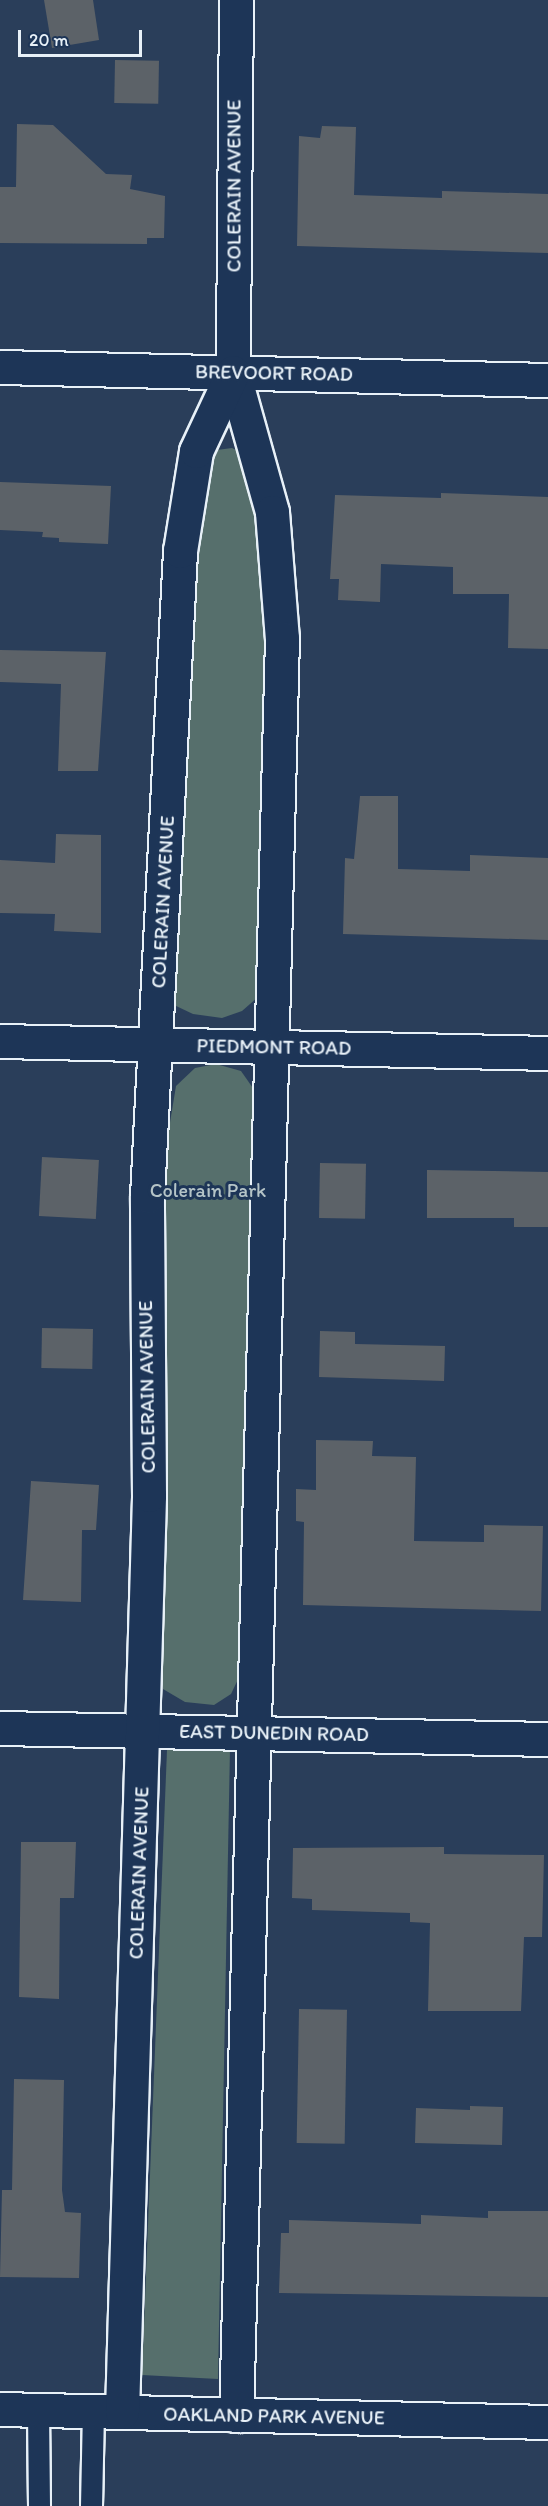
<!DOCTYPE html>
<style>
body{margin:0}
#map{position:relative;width:548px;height:2506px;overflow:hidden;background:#2a3e5a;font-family:Itim,sans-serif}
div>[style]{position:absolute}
.green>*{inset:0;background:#566f6c}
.building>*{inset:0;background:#5c6268;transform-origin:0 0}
.roads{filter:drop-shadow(2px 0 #e8f1f8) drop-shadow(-2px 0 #e8f1f8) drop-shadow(0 2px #e8f1f8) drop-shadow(0 -2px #e8f1f8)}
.lane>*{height:21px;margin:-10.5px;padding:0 10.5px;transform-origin:10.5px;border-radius:10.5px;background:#1d3557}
.street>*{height:33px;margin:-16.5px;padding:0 16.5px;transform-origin:16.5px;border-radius:16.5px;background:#1d3557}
span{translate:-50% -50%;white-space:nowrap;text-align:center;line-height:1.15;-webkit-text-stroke:6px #1d3557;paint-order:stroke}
.street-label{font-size:20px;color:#e8f1f8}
.park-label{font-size:20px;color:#b5c4c7}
.scale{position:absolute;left:18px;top:30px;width:124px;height:27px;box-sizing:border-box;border:3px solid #e8f1f8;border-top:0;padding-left:8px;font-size:18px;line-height:21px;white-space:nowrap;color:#e8f1f8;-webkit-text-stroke:4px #1d3557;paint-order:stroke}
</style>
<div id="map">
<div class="green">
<div style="clip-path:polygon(232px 448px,242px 453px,266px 551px,267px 702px,259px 996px,242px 1011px,222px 1018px,193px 1014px,174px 1005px,171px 987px,191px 545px,208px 461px,217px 450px)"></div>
<div style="clip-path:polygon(216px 1064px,241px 1071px,255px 1091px,243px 1669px,231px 1694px,214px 1705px,185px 1702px,163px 1689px,159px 1667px,159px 1189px,176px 1086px,195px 1068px)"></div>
<div style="clip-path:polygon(230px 1748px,218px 2379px,142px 2375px,167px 1750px)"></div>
</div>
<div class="building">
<div style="clip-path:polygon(44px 0,93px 0,99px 40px,52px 48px)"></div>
<div style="left:115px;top:60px;width:44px;height:43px;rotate:1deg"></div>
<div style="clip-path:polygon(17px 124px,53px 125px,106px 174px,132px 175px,130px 189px,165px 196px,164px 238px,147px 238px,147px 244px,0 243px,0 187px,16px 187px)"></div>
<div style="clip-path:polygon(322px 126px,356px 127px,354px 195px,442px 198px,442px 191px,548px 194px,548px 253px,297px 246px,299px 136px,320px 138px)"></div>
<div style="clip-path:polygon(0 482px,111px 486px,108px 544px,59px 542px,59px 538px,42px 537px,43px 532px,0 530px)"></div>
<div style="clip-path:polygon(441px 493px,548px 497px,548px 649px,508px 648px,509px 594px,453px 594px,453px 567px,381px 564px,380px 602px,338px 600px,339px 579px,330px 579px,335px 495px,441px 498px)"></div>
<div style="clip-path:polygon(0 650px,106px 652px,98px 771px,58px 771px,61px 684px,0 682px)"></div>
<div style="clip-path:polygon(360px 796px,398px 796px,398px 869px,470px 871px,470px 855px,548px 858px,548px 940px,343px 934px,345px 858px,354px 859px)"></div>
<div style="clip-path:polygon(56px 834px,101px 835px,101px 933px,54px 931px,55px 914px,0 913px,0 860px,55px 863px)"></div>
<div style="left:42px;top:1157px;width:57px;height:59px;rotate:3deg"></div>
<div style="left:320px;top:1163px;width:46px;height:55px;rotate:1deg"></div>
<div style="clip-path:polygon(427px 1170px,548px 1172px,548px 1227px,514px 1227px,514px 1218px,427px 1218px)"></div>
<div style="left:42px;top:1328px;width:51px;height:40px;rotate:1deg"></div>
<div style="clip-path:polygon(320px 1331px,355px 1332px,355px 1344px,445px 1346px,444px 1381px,319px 1377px)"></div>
<div style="clip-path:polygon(316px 1440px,373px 1441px,372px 1456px,416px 1457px,414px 1541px,484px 1542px,484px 1525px,543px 1526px,541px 1611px,303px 1605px,304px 1522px,296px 1521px,296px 1489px,316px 1490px)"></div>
<div style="clip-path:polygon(31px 1481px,99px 1485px,96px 1530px,82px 1530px,81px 1602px,23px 1600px)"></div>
<div style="clip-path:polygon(21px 1842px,76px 1842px,74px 1898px,60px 1898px,59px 1999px,19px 1997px)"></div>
<div style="clip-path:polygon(444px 1847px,444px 1854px,544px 1855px,542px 1937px,524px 1937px,521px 2011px,428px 2011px,430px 1923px,410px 1922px,410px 1913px,312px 1910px,312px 1899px,292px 1898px,293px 1848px)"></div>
<div style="left:299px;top:2009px;width:48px;height:134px;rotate:1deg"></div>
<div style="clip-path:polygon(14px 2079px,64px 2080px,62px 2190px,65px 2212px,81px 2213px,79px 2278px,0 2277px,2px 2190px,12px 2190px)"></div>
<div style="clip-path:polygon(470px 2106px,503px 2107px,502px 2145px,415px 2143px,416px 2108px,470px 2110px)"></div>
<div style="clip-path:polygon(488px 2211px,548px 2211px,548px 2297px,279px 2293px,281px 2233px,289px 2233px,289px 2220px,421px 2224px,421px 2215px,488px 2218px)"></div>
</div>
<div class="roads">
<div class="lane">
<div style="left:38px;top:2410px;width:96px;rotate:89.4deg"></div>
<div style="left:91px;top:2506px;width:95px;rotate:-88.8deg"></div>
</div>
<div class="street">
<div style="left:236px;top:0;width:372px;rotate:90.5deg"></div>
<div style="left:233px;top:372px;width:145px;rotate:74.4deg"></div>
<div style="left:272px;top:512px;width:126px;rotate:85.5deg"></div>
<div style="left:282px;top:638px;width:1778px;rotate:91.48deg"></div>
<div style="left:0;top:367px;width:548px;rotate:1.36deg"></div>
<div style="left:0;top:1041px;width:548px;rotate:1.25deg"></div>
<div style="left:0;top:1728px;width:548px;rotate:1.15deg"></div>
<div style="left:0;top:2409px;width:548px;rotate:1.36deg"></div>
<div style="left:122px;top:2412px;width:917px;rotate:-88.31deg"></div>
<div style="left:149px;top:1495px;width:299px;rotate:-90.4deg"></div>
<div style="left:147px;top:1196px;width:646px;rotate:-87.07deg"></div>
<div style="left:180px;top:551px;width:101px;rotate:-80.9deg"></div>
<div style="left:196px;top:451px;width:87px;rotate:-64.9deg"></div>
</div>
</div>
<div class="street-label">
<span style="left:234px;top:186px;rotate:-90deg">COLERAIN AVENUE</span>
<span style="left:274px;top:373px;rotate:1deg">BREVOORT ROAD</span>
<span style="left:163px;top:902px;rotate:-87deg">COLERAIN AVENUE</span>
<span style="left:274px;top:1047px;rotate:1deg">PIEDMONT ROAD</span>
<span style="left:147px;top:1387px;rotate:-91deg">COLERAIN AVENUE</span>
<span style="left:274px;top:1733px;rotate:1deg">EAST DUNEDIN ROAD</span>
<span style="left:139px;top:1873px;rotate:-88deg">COLERAIN AVENUE</span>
<span style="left:274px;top:2416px;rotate:1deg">OAKLAND PARK AVENUE</span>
</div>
<div class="park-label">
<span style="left:208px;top:1190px">Colerain Park</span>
</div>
<div class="scale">20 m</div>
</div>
